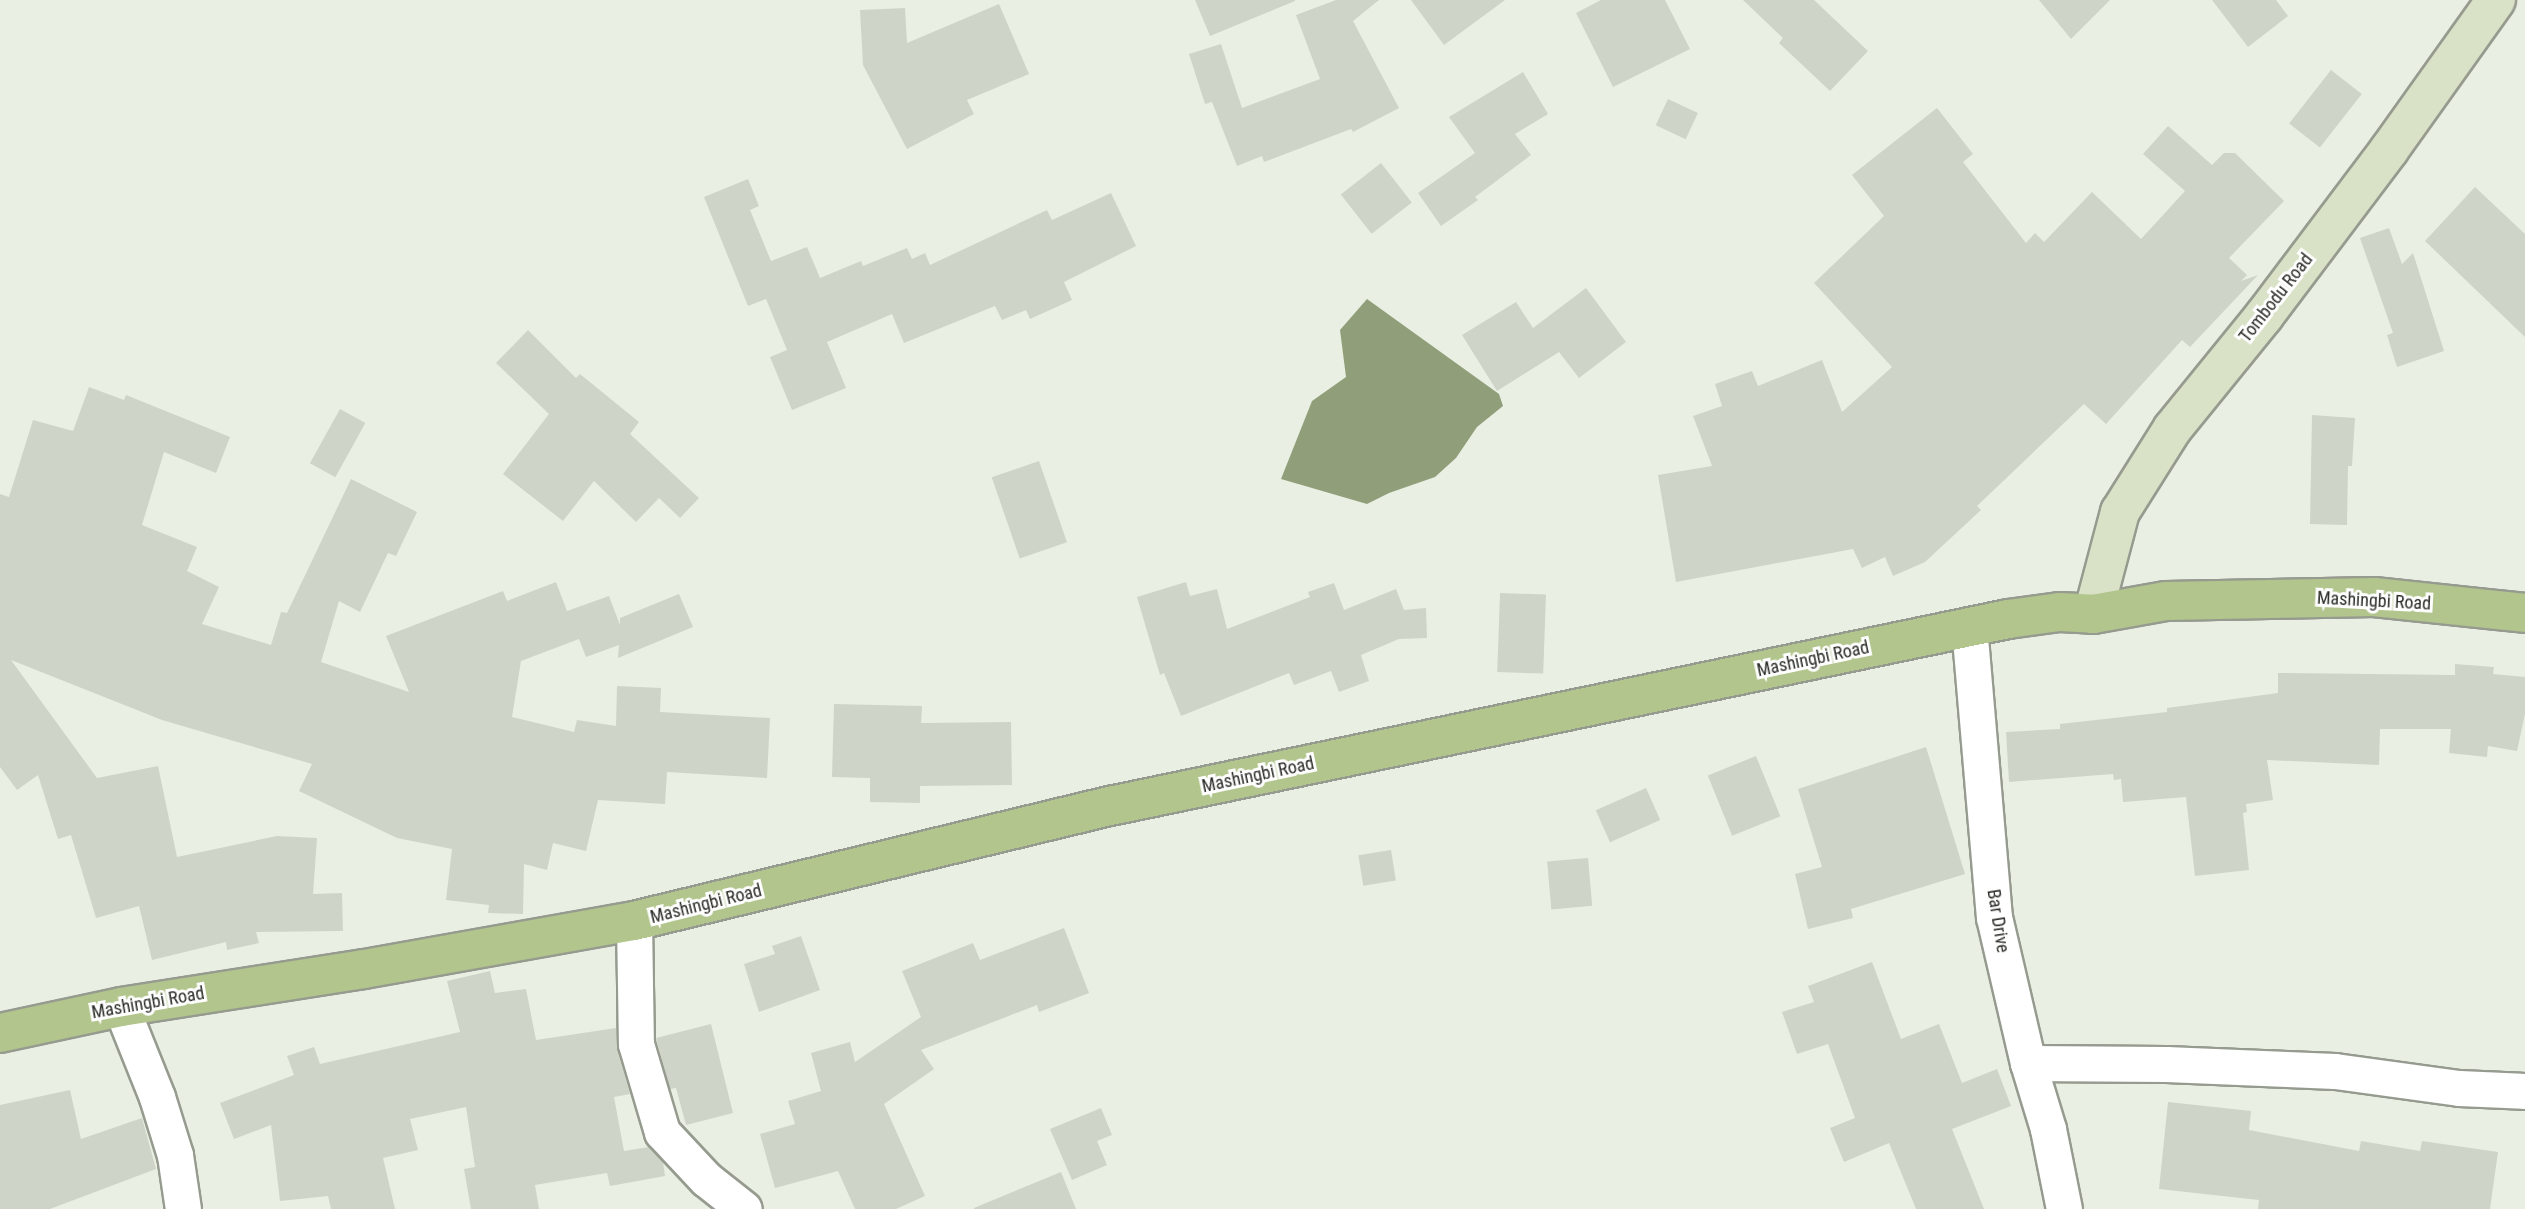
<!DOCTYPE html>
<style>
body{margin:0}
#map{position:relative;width:2525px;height:1209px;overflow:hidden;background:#eaefe3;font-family:"Roboto Condensed",sans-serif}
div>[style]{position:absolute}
.water>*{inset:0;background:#909f7a}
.building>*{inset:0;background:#cfd4c8;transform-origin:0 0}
.roads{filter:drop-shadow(2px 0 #969b8f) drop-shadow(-2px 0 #969b8f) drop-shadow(0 2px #969b8f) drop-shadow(0 -2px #969b8f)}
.street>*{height:35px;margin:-17.5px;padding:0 17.5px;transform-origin:17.5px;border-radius:17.5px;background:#fff}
.secondary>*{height:38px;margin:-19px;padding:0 19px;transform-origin:19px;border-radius:19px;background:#d9e2c6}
.primary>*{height:38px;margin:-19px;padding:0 19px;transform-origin:19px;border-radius:19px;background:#b2c58d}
span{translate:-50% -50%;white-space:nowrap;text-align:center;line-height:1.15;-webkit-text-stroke:6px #fff;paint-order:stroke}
.street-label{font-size:18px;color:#2a2c27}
</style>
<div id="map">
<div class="water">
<div style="clip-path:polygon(1367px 299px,1499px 394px,1503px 406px,1477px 427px,1456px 458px,1435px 477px,1389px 493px,1367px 504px,1281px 479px,1312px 401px,1346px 377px,1340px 330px)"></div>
</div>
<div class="building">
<div style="clip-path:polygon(1195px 0,1295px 0,1295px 1px,1210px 36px)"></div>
<div style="clip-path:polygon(1336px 0,1379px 0,1353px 21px,1399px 108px,1353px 132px,1351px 129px,1264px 162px,1262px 156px,1237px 166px,1212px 102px,1205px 104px,1189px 54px,1221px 44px,1242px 108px,1320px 79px,1296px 15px)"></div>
<div style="clip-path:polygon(1411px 0,1505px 0,1444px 45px)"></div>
<div style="clip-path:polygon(1601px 0,1665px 0,1690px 49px,1613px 87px,1576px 13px)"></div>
<div style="clip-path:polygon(1743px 0,1814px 0,1868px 51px,1830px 91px,1779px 43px,1783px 38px)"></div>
<div style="clip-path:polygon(2039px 0,2110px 0,2071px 39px)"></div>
<div style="clip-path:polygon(2212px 0,2276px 0,2288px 16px,2248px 47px)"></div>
<div style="clip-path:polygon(999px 4px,1029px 74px,967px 100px,974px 114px,907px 149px,863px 65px,860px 10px,905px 8px,907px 43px)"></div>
<div style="left:2331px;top:70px;width:39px;height:68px;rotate:38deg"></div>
<div style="clip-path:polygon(1523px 72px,1548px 114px,1515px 134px,1531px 155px,1475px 197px,1478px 200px,1441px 226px,1418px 193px,1475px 153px,1449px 117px)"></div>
<div style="left:1668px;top:99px;width:33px;height:29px;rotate:25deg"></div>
<div style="clip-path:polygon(1937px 108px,1973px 154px,1963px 162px,2026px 243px,2035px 233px,2044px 242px,2092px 192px,2141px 239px,2185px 191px,2143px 154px,2168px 126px,2212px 165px,2224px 153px,2235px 153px,2284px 201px,2229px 258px,2247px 275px,2241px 281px,2258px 275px,2190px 347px,2182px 340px,2106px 424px,2084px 404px,1977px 506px,1981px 510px,1925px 562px,1893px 576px,1885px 557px,1862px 568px,1853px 549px,1676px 582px,1658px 475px,1712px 466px,1693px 416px,1722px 406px,1715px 384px,1752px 371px,1758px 386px,1822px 360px,1842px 412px,1892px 367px,1814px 283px,1884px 216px,1852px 175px)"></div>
<div style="left:1381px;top:163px;width:50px;height:51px;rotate:52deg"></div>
<div style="clip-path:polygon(748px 179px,759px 206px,750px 210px,771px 261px,807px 247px,820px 278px,861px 261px,863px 266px,907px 248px,912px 259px,925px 253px,930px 265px,1047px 210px,1052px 220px,1111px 193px,1136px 246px,1064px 282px,1072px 300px,1030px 319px,1026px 310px,1002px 320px,995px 306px,904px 343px,892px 314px,827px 342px,846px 388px,792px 410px,770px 357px,787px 350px,766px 299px,748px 306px,704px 197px)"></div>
<div style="clip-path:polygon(2475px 187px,2525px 234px,2525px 337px,2425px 241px)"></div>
<div style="clip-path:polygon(2389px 228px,2402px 264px,2413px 253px,2444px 351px,2397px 367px,2387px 335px,2393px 333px,2360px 238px)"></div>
<div style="clip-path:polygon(1586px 288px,1626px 342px,1579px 378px,1559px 352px,1497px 391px,1462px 335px,1516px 302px,1533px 328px)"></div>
<div style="clip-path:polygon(528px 330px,576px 378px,580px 374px,639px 422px,630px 434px,699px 498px,680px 518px,659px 498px,636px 522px,594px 481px,563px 521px,503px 474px,549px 414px,496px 363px)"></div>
<div style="clip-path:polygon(89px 387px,124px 400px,126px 395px,230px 437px,216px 473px,164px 452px,142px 525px,197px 547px,187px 571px,219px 587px,202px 624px,271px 645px,281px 612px,287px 613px,351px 479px,417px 512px,396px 556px,388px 553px,360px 612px,339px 601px,321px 662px,409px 692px,386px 636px,503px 591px,507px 601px,556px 582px,567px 611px,609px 596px,620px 625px,620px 618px,679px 594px,693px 627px,618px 658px,619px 645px,586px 657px,579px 639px,521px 661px,512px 717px,574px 732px,577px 720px,616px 726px,617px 686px,661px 688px,660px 712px,770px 718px,767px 778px,667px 772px,665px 804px,598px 800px,586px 851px,553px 843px,547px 870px,524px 864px,523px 914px,488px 913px,489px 905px,446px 900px,452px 849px,397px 838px,299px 791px,312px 764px,162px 720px,11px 660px,97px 778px,158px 766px,177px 857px,277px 836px,317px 838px,313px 894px,342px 893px,343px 931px,256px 932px,259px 943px,227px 950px,226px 942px,152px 960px,139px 906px,96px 918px,71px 835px,58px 839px,38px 775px,17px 790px,0 767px,0 494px,9px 497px,33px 420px,73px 431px)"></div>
<div style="left:340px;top:409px;width:29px;height:62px;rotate:29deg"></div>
<div style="clip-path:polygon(2312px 415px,2355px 418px,2352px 466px,2348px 466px,2347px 525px,2310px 524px)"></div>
<div style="left:1039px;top:461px;width:86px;height:50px;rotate:71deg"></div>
<div style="clip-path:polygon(1186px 582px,1190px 596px,1217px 589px,1227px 629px,1310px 597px,1308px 592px,1334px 583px,1344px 610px,1396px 589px,1404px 610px,1426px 608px,1427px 638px,1399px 639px,1361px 655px,1369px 681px,1339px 692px,1331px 671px,1294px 685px,1289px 673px,1181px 716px,1164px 673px,1160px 675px,1137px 597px)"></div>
<div style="left:1500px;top:593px;width:46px;height:79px;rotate:2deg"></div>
<div style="clip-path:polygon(2455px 664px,2494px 667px,2493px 674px,2525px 677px,2525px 714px,2517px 751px,2488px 746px,2487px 757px,2449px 753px,2451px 729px,2380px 729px,2379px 765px,2267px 760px,2273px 800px,2246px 804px,2247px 812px,2243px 813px,2249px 870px,2195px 876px,2186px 797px,2123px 802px,2121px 779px,2114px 780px,2113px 774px,2009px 782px,2006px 732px,2060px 729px,2060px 724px,2167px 712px,2167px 708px,2278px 693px,2278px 673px,2455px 675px)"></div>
<div style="clip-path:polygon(834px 704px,922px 706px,921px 723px,1011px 722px,1012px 785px,920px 786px,920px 803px,870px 802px,870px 778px,832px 777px)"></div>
<div style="clip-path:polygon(1926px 747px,1965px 874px,1851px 909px,1853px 918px,1808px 929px,1795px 874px,1822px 867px,1798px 789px)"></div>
<div style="left:1756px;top:756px;width:65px;height:52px;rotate:68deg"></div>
<div style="left:1646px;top:788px;width:35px;height:55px;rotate:66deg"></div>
<div style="left:1391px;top:850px;width:31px;height:33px;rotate:81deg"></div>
<div style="left:1588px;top:858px;width:48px;height:41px;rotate:85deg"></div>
<div style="clip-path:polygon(1064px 928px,1089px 993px,1039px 1012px,1037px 1005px,921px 1050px,934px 1069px,884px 1104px,925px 1196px,896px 1209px,855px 1209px,838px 1171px,775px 1188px,760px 1134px,795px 1124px,788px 1101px,821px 1091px,811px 1053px,850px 1042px,855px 1062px,921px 1017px,902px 971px,973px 943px,980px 960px)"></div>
<div style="clip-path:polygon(801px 936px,820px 990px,759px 1012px,744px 964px,775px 954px,772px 946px)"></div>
<div style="clip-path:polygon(1872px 962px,1901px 1039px,1939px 1024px,1962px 1083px,1997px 1069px,2011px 1106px,1952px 1129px,1984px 1209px,1916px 1209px,1889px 1143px,1844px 1162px,1830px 1128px,1855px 1118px,1828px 1044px,1797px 1054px,1782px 1012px,1814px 1002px,1808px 986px)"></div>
<div style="clip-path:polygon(490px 971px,495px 993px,526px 989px,536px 1040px,616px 1028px,617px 1050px,630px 1094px,614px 1097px,624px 1151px,649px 1147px,663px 1162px,665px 1176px,610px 1186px,607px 1173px,535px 1185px,539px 1209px,471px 1209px,464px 1169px,475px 1167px,466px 1107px,410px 1119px,418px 1150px,383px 1158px,395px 1209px,331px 1209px,328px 1196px,280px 1201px,271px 1125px,234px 1139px,220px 1103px,294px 1075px,287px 1056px,314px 1047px,320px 1064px,460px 1032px,447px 981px)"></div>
<div style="clip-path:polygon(711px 1024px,733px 1113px,686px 1125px,676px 1088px,670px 1089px,656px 1038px)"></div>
<div style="clip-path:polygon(70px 1090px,81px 1139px,142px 1118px,156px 1169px,50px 1209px,0 1209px,0 1105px)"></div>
<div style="clip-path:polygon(2168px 1102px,2251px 1111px,2249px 1130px,2359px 1151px,2361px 1141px,2420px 1151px,2422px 1141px,2498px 1152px,2490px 1209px,2258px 1209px,2259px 1200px,2159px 1189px)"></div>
<div style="clip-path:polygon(1101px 1108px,1112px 1135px,1097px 1141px,1107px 1165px,1072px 1180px,1050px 1129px)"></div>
<div style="clip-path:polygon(1061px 1172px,1076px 1209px,974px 1209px,974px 1208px)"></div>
</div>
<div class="roads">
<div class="street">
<div style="left:1969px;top:626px;width:292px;rotate:85.1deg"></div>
<div style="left:1994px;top:917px;width:150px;rotate:76.9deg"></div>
<div style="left:2028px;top:1063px;width:69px;rotate:73.1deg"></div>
<div style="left:2048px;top:1129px;width:82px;rotate:78.7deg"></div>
<div style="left:634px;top:921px;width:123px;rotate:89.1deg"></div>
<div style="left:636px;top:1044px;width:92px;rotate:73.5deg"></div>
<div style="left:662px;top:1132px;width:64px;rotate:46.9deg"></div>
<div style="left:706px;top:1179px;width:48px;rotate:38.3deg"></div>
<div style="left:121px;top:1007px;width:97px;rotate:68.2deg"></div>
<div style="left:157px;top:1097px;width:61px;rotate:72.8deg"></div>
<div style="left:175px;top:1155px;width:55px;rotate:81.6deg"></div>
<div style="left:2028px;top:1063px;width:138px;rotate:0.4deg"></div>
<div style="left:2166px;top:1064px;width:169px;rotate:2.4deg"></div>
<div style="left:2335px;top:1071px;width:125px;rotate:7.8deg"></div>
<div style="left:2459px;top:1088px;width:66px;rotate:2.6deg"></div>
</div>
<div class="secondary">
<div style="left:2093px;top:614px;width:106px;rotate:-75.2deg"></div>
<div style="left:2120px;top:512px;width:99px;rotate:-57.8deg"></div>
<div style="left:2173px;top:428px;width:144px;rotate:-50.9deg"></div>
<div style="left:2264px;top:316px;width:208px;rotate:-53deg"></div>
<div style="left:2389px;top:150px;width:184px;rotate:-54.5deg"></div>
</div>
<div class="primary">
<div style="left:0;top:1033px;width:124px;rotate:-12.1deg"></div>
<div style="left:121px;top:1007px;width:246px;rotate:-8.9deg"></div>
<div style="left:364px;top:969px;width:274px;rotate:-10.1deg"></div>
<div style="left:634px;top:921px;width:490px;rotate:-13.6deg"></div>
<div style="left:1110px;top:806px;width:917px;rotate:-11.76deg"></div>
<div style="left:2008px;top:619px;width:52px;rotate:-7.7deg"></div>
<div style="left:2060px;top:612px;width:33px;rotate:3deg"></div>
<div style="left:2093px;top:614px;width:74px;rotate:-10.1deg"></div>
<div style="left:2166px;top:601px;width:208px;rotate:-1.1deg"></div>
<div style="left:2374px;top:597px;width:152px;rotate:6deg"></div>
</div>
</div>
<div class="street-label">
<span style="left:2276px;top:298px;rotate:-52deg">Tombodu Road</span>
<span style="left:2374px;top:601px;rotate:3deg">Mashingbi Road</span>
<span style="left:1813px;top:659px;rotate:-12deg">Mashingbi Road</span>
<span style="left:1258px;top:775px;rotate:-12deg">Mashingbi Road</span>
<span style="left:706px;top:904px;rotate:-14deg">Mashingbi Road</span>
<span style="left:1998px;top:921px;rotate:81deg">Bar Drive</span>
<span style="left:148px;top:1003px;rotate:-10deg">Mashingbi Road</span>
</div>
</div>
